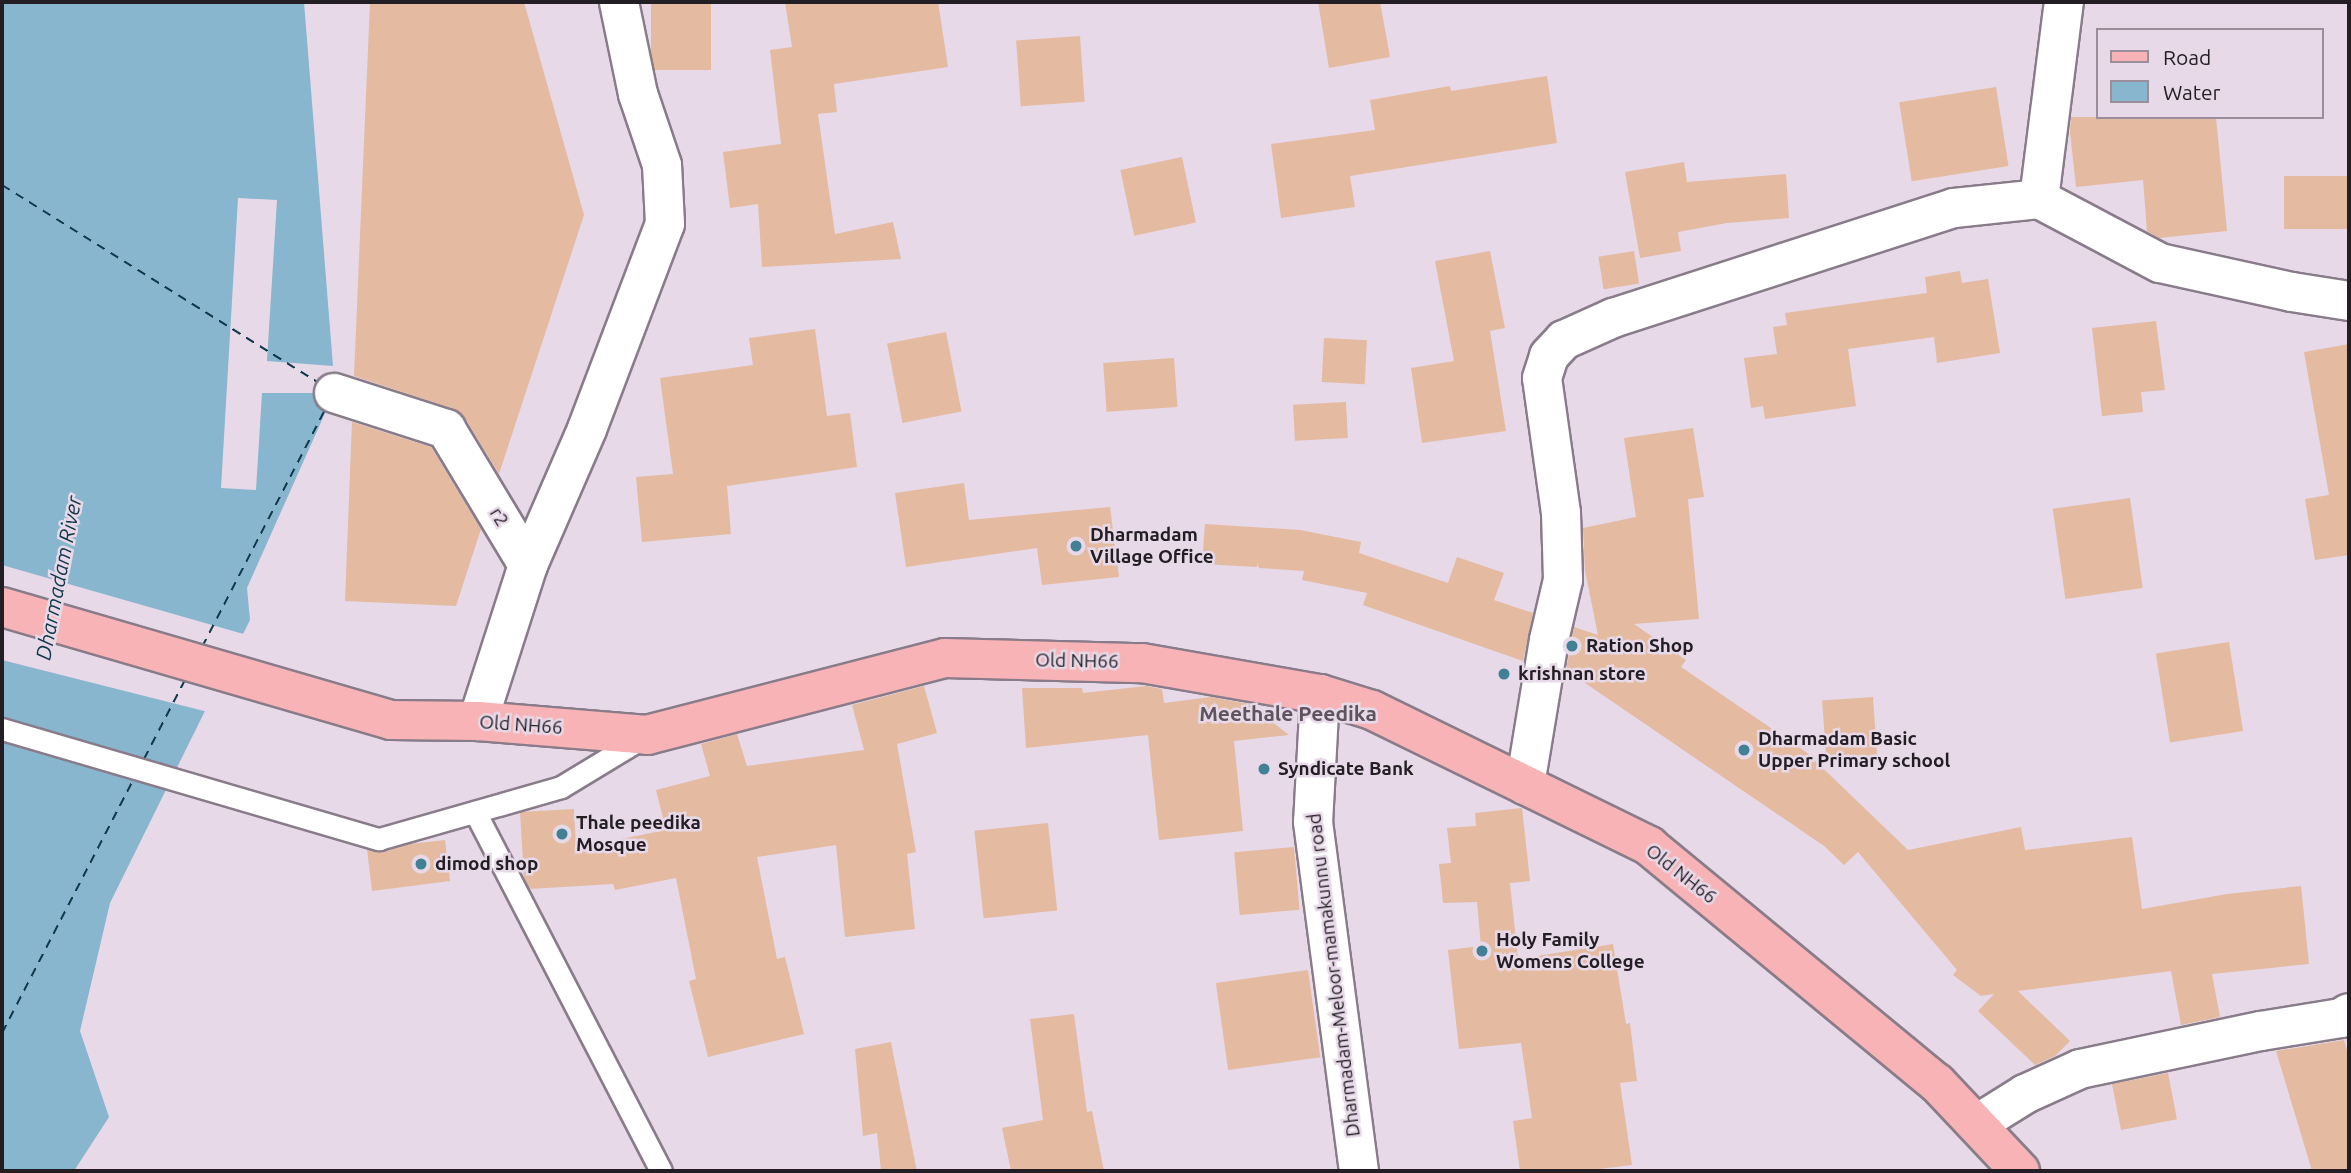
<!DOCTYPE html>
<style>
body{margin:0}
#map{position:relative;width:2351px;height:1173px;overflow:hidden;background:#e7d9e8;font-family:Ubuntu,sans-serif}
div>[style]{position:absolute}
.water>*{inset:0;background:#88b6cf}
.pier>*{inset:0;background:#e7d9e8}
.ferry>*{height:2px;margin-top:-1px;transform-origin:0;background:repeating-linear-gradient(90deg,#10384a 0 9px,transparent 0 16px)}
.building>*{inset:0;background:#e4baa0;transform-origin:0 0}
.roads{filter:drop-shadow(2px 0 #897c8a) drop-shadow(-2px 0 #897c8a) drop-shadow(0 2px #897c8a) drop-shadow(0 -2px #897c8a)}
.lane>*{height:21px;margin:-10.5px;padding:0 10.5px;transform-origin:10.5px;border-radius:10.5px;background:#fff}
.street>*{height:38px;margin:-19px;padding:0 19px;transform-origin:19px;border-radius:19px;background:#fff}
.secondary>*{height:38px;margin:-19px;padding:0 19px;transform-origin:19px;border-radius:19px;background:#fff}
.primary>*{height:38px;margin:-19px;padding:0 19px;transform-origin:19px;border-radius:19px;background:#f7b3b5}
.dots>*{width:19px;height:19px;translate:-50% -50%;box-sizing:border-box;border:4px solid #e7d9e8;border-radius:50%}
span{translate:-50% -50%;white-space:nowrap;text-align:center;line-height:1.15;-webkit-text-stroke:5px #e7d9e8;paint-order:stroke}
.street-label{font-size:19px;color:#231e24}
.poi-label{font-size:19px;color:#231e24;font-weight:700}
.left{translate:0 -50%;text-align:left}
.water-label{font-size:21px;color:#10384a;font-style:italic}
.neighbourhood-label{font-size:21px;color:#5f5360;font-weight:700}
.frame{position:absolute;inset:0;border:4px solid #231e24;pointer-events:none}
.legend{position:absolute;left:2096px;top:28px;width:228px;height:91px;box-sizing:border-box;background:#e7d9e8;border:2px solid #998e9a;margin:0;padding:9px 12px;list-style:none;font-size:21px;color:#231e24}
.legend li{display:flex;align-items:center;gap:14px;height:35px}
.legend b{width:35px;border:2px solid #998e9a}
</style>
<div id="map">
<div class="water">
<div style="clip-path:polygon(2px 2px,304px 2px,333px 366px,334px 393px,247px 588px,250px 620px,110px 903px,80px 1031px,109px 1117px,74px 1171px,2px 1171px)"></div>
</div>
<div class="pier">
<div style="clip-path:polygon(238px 198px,277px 200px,267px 361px,333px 366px,334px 393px,262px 393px,256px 490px,221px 488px)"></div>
<div style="clip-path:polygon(2px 565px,247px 635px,208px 712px,2px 660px)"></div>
</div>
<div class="ferry">
<div style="left:2px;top:185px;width:374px;rotate:32deg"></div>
<div style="left:202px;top:647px;width:267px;rotate:-62.6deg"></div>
<div style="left:144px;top:759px;width:89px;rotate:-62.6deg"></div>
<div style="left:2px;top:1033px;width:289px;rotate:-62.6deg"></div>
</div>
<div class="building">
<div style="clip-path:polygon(370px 2px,524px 2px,584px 215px,499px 474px,465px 418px,454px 409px,354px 376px)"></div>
<div style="left:651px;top:2px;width:60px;height:68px"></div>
<div style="clip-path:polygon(785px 2px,938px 2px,948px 67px,834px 84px,837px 112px,818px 114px,835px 234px,893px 222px,901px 259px,762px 267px,758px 204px,730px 208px,723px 152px,781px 144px,770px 50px,792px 47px)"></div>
<div style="clip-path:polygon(1318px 2px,1380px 2px,1390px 57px,1329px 68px)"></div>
<div style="left:1080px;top:36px;width:66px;height:64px;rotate:86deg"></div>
<div style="clip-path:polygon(1547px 76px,1557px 143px,1350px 176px,1355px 207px,1281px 218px,1271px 144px,1375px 130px,1370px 100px,1450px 86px,1451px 91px)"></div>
<div style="left:1996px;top:87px;width:80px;height:98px;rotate:81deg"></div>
<div style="clip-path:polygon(2071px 117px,2216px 117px,2227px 231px,2159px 238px,2147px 231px,2143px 180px,2076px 187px,2070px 132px)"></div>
<div style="left:1182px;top:157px;width:67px;height:63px;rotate:78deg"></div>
<div style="clip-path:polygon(1684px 162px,1687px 182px,1786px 174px,1789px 218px,1727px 223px,1678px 232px,1681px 251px,1640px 258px,1625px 172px)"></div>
<div style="left:2349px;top:176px;width:53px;height:65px;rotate:90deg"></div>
<div style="clip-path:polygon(1490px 251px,1505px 328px,1490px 331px,1506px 431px,1422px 443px,1411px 368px,1454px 361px,1435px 261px)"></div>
<div style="left:1634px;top:251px;width:33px;height:36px;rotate:81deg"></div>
<div style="clip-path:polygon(1960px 271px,1962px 283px,1988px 279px,2000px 353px,1937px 363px,1934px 337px,1848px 349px,1856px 406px,1765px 419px,1763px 406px,1751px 408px,1744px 358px,1777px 354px,1773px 327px,1787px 325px,1785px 313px,1927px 293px,1925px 277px)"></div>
<div style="clip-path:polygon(2156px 321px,2165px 390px,2141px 392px,2143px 412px,2102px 416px,2092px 328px)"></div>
<div style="clip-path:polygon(815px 329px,827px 416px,850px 413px,857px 467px,727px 486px,731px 534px,642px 542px,636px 477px,673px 474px,660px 378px,753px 365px,749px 338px)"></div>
<div style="left:946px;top:332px;width:81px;height:60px;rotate:79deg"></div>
<div style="left:1324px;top:338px;width:43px;height:44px;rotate:3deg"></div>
<div style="clip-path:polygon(2349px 344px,2349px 555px,2315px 560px,2305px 499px,2329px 495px,2304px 352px)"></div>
<div style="left:1174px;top:358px;width:49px;height:71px;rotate:86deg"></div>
<div style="left:1346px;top:402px;width:36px;height:53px;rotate:87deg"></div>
<div style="clip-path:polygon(352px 422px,431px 447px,481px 529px,456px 606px,345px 601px)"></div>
<div style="clip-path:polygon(1693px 428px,1704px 497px,1688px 499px,1699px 619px,1634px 624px,1686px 660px,1681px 667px,1806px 752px,1908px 850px,2021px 827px,2025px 850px,2132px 837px,2142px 909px,2227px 894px,2301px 886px,2309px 964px,2212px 974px,2220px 1017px,2181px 1025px,2171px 971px,2018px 991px,2070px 1041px,2055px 1056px,2035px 1065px,1978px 1011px,1994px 994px,1981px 996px,1953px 975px,1957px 970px,1858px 852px,1844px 865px,1824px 846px,1566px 670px,1574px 627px,1598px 635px,1585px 571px,1583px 528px,1636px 517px,1624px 438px)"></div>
<div style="clip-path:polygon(964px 483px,969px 520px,1110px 507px,1119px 577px,1042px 585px,1037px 548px,906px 567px,895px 493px)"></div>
<div style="left:2130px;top:498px;width:91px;height:78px;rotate:82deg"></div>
<div style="clip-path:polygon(1205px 524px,1300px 530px,1361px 542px,1359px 553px,1448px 583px,1457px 557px,1504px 573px,1494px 600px,1533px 613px,1523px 661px,1363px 605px,1367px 593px,1302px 580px,1304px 571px,1259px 568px,1257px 563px,1257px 567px,1202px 564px)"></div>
<div style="left:2229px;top:642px;width:90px;height:74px;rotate:81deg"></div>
<div style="clip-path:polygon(924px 686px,937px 733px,897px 744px,916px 852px,907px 854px,915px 929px,845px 937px,836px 845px,757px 857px,777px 959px,785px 957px,804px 1034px,708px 1057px,689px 981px,696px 979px,676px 878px,615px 890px,613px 884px,529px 889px,524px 878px,520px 812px,574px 809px,576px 848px,666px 830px,656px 790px,710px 776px,701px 744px,737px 734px,747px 766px,864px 750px,852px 705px)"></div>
<div style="clip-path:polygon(1146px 686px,1162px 689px,1164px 703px,1211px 697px,1249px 704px,1289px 735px,1234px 741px,1243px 831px,1159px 840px,1148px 735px,1026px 748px,1022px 688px,1082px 688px,1083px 693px)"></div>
<div style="left:1873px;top:697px;width:59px;height:51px;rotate:86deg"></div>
<div style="clip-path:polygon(1522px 808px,1530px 881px,1510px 883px,1518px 959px,1613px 944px,1626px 1024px,1630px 1023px,1637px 1081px,1620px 1083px,1632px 1165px,1583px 1171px,1520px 1171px,1513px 1121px,1532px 1118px,1521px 1043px,1459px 1049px,1448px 950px,1481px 946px,1477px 902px,1443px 903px,1439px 864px,1451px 863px,1447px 828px,1476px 826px,1475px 813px)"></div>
<div style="left:1048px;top:823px;width:88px;height:74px;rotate:84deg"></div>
<div style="clip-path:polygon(445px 840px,450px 881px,372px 891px,367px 849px,382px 852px,410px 844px)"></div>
<div style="left:1294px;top:847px;width:63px;height:60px;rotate:85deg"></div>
<div style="left:1308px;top:970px;width:88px;height:93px;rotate:82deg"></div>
<div style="clip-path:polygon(1074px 1014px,1087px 1112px,1092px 1111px,1104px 1171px,1011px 1171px,1002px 1128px,1043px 1120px,1030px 1019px)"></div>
<div style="clip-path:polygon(2344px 1040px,2349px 1058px,2349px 1171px,2312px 1171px,2276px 1051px)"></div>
<div style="clip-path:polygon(891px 1042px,895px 1063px,917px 1171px,881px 1171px,877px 1133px,863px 1136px,855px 1049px)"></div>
<div style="left:2168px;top:1073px;width:47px;height:57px;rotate:79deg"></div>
</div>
<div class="roads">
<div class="lane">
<div style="left:2px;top:729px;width:393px;rotate:16.3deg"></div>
<div style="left:379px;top:839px;width:189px;rotate:-15.9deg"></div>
<div style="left:561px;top:787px;width:95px;rotate:-31.2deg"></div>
<div style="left:475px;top:812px;width:404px;rotate:62.6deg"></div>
</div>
<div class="street">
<div style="left:2039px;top:199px;width:199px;rotate:-82.8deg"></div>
<div style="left:334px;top:393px;width:118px;rotate:17.8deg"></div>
<div style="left:446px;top:429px;width:159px;rotate:58.9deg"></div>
<div style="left:528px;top:565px;width:164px;rotate:107.8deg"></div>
<div style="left:528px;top:565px;width:148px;rotate:-66.5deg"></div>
<div style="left:587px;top:429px;width:219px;rotate:-69.2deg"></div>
<div style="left:665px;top:224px;width:59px;rotate:-92.9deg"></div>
<div style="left:662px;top:165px;width:75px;rotate:-108.7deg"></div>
<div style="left:638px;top:94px;width:94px;rotate:-101.7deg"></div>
<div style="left:1525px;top:785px;width:147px;rotate:-80.6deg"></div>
<div style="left:1549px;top:640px;width:62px;rotate:-76.9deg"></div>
<div style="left:1563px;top:580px;width:67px;rotate:-91.7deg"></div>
<div style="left:1561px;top:513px;width:136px;rotate:-98deg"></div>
<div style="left:1542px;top:378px;width:23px;rotate:-72deg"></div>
<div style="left:1549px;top:356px;width:22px;rotate:-47deg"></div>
<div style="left:1564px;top:340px;width:54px;rotate:-24.2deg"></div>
<div style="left:1613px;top:318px;width:358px;rotate:-17.9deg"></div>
<div style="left:1954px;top:208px;width:85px;rotate:-6deg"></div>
<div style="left:2039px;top:199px;width:137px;rotate:27.9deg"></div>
<div style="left:2160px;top:263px;width:135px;rotate:12.4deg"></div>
<div style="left:2292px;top:292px;width:58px;rotate:9deg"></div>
<div style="left:1977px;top:1124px;width:57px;rotate:-32deg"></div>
<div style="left:2025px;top:1094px;width:60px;rotate:-24.4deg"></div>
<div style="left:2080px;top:1069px;width:185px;rotate:-11.9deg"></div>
<div style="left:2261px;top:1031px;width:81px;rotate:-9.2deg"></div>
<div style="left:2341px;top:1018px;width:9px;rotate:-32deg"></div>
</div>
<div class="secondary">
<div style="left:1320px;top:694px;width:128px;rotate:93.1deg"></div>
<div style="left:1313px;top:822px;width:352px;rotate:82.5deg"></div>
</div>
<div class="primary">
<div style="left:2px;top:607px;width:405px;rotate:16.2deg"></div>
<div style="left:391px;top:720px;width:87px;rotate:0.7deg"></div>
<div style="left:478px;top:721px;width:170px;rotate:4.7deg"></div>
<div style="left:647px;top:735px;width:308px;rotate:-14.5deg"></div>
<div style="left:945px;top:658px;width:197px;rotate:1.5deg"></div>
<div style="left:1142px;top:663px;width:181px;rotate:9.9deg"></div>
<div style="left:1320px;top:694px;width:54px;rotate:17.1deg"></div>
<div style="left:1372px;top:710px;width:309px;rotate:26.1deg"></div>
<div style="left:1649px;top:846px;width:373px;rotate:39.5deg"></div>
<div style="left:1937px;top:1083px;width:121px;rotate:46.7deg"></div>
</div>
</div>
<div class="dots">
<div style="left:1076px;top:546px;background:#428195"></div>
<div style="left:1572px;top:646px;background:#428195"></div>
<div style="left:1504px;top:674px;background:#428195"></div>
<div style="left:1744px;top:750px;background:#428195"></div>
<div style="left:1264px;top:769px;background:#428195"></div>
<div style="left:562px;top:834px;background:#428195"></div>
<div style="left:421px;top:864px;background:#428195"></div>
<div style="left:1482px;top:951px;background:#428195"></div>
</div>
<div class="street-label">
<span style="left:499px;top:517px;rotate:59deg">r2</span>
<span style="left:1077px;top:661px;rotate:1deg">Old NH66</span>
<span style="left:521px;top:725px;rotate:4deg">Old NH66</span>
<span style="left:1681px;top:874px;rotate:38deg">Old NH66</span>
<span style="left:1334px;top:975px;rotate:-97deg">Dharmadam-Meloor-mamakunnu road</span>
</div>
<div class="poi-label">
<span class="left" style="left:1090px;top:546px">Dharmadam<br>Village Office</span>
<span class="left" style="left:1586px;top:646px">Ration Shop</span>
<span class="left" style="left:1518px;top:674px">krishnan store</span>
<span class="left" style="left:1758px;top:750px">Dharmadam Basic<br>Upper Primary school</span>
<span class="left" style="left:1278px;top:769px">Syndicate Bank</span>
<span class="left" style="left:576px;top:834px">Thale peedika<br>Mosque</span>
<span class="left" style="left:435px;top:864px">dimod shop</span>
<span class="left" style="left:1496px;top:951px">Holy Family<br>Womens College</span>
</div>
<div class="water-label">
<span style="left:58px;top:578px;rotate:-79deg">Dharmadam River</span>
</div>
<div class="neighbourhood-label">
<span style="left:1288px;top:713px">Meethale Peedika</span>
</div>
<div class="frame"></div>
<ul class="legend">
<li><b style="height:9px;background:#f7b3b5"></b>Road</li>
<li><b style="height:19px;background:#88b6cf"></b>Water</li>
</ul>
</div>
